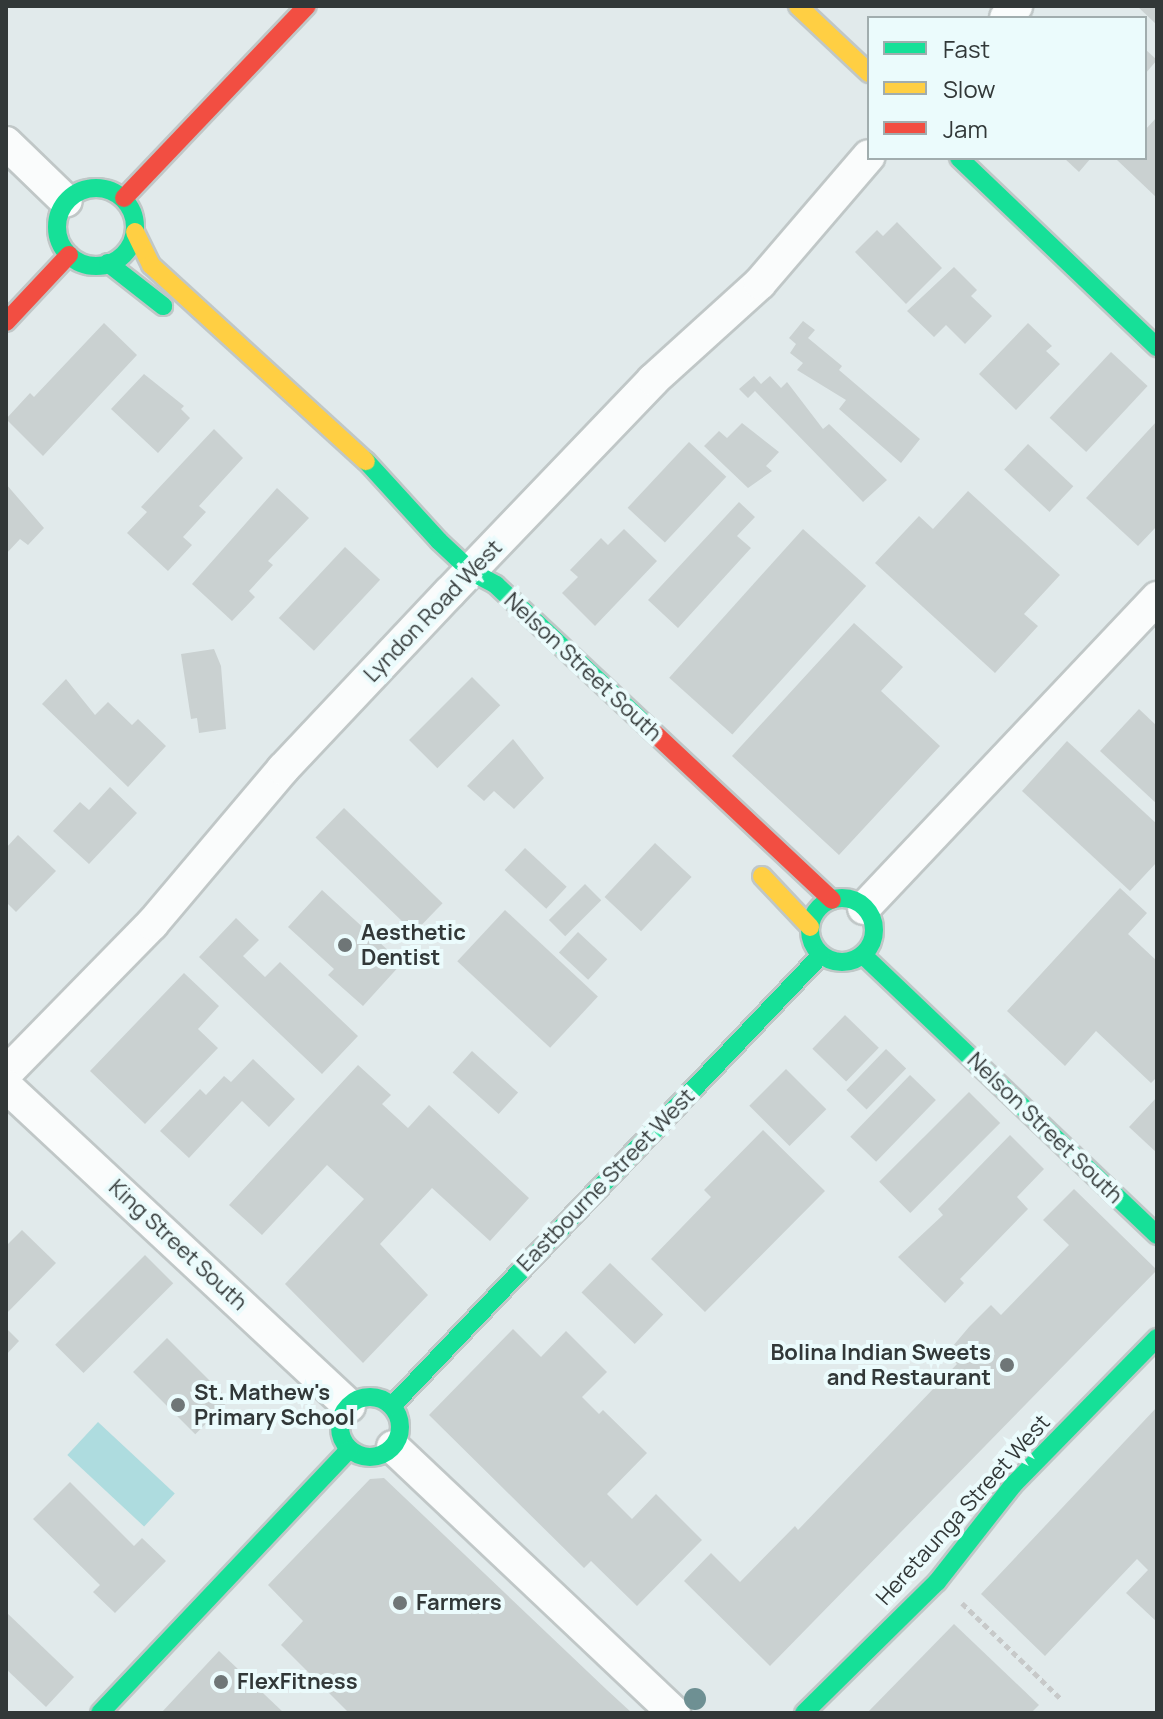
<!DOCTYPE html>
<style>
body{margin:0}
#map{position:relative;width:1163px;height:1719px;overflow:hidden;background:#e1eaeb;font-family:Manrope,sans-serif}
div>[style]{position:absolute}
.green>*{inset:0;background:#aedcdf;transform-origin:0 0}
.building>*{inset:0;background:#cad1d1;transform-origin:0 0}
.path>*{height:5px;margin-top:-2.5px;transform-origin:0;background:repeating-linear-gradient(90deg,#c7c9c9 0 6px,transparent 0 10px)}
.roads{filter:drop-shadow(2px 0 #c0c7c7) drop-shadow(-2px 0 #c0c7c7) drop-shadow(0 2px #c0c7c7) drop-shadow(0 -2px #c0c7c7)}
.street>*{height:32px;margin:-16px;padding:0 16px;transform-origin:16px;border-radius:16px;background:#fafcfc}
.fast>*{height:18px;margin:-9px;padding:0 9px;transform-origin:9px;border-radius:9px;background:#16e098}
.fast>.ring{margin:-9px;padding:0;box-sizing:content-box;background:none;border:18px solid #16e098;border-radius:50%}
.slow>*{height:18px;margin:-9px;padding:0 9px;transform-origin:9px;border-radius:9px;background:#ffcf43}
.jam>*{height:18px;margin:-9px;padding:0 9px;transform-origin:9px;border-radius:9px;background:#f24e42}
.trees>*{width:22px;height:22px;margin:-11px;border-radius:50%;background:#6e9093}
.dots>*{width:22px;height:22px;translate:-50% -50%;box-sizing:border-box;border:4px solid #ebfbfc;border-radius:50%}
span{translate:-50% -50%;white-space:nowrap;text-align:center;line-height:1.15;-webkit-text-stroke:8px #ebfbfc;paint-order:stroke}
.street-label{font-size:22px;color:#323838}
.poi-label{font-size:22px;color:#323838;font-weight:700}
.left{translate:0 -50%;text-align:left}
.right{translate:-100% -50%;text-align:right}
.frame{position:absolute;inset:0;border:8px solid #323838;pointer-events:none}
.legend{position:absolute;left:867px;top:16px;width:280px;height:144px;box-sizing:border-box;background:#ebfbfc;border:2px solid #a1adae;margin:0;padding:10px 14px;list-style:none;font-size:24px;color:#323838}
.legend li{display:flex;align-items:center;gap:16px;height:40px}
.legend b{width:40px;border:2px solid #a1adae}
</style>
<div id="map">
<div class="green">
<div style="left:98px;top:1422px;width:105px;height:45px;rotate:43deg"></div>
</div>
<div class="building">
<div style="clip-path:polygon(1137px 6px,1157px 6px,1157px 25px)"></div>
<div style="clip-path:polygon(1145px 49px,1157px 60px,1145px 74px)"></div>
<div style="clip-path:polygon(1157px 117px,1157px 198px,1117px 160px,1145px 158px,1145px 130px)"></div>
<div style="clip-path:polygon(1064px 158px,1091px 158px,1079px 172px)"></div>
<div style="clip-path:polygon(897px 222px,942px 268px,906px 304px,855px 252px,877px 230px,883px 236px)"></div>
<div style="clip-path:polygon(954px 267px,977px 290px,971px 296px,992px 316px,965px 344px,946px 325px,934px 337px,907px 311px)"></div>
<div style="clip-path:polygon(803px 321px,815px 330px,808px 338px,842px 366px,839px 370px,920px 439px,901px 463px,839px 409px,846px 400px,797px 370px,803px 363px,790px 353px,796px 344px,789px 338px)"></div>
<div style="clip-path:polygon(104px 323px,137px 355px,43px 456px,6px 419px,30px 393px,34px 397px)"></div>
<div style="clip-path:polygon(1028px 323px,1052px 346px,1046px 351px,1060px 364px,1016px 410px,979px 374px)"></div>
<div style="left:1111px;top:352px;width:50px;height:90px;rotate:43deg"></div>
<div style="clip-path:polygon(144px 374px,184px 406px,181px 409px,190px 418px,158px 453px,111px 409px)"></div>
<div style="clip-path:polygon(754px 376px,761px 384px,770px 376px,781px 388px,787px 382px,823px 429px,829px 424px,887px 480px,863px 502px,755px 391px,748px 398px,739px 389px)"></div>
<div style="clip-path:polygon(1157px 421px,1157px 526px,1138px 546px,1086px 498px)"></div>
<div style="clip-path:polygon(742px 423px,779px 452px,766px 466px,772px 471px,748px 488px,704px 446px,719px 431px,727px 438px)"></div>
<div style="clip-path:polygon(214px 429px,243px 458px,199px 506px,206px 512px,183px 537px,192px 545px,168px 571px,127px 533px,147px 512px,141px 507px)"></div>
<div style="left:689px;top:442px;width:51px;height:90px;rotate:43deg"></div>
<div style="left:1028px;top:444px;width:62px;height:35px;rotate:43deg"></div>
<div style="clip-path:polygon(6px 484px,44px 528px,28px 545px,20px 539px,6px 554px)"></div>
<div style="clip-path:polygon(277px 488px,309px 518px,268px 561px,273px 565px,249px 591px,255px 597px,232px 621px,192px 584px)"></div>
<div style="clip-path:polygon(968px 491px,1060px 575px,1024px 614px,1038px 626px,995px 673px,875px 563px,919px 516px,933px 529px)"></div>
<div style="clip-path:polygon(739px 502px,755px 517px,737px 536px,751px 548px,678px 628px,648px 600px)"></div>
<div style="clip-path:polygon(624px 529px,657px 561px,595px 626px,562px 593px,578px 577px,570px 570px,601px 538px,608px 545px)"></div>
<div style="left:803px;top:529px;width:85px;height:200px;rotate:42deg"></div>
<div style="left:345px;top:547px;width:48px;height:97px;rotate:43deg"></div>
<div style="clip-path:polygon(854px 623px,903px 667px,881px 691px,940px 746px,839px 855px,732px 756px)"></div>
<div style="clip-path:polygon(214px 649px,221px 666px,226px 729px,199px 733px,197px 718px,191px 719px,181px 654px)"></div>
<div style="left:472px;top:677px;width:40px;height:89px;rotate:45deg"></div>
<div style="clip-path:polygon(66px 679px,95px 715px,108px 702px,132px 725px,138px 719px,166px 746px,128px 787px,42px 704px)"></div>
<div style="clip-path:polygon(1139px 709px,1157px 726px,1157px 804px,1100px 751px)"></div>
<div style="clip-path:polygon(513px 739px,544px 778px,514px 809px,494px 791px,484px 801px,467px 786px)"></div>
<div style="clip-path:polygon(1067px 741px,1157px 824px,1157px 862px,1130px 891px,1022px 791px)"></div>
<div style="clip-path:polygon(110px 787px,137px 813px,89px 864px,53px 831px,80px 802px,89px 810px)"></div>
<div style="left:344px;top:808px;width:137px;height:41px;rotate:44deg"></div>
<div style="clip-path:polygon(18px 835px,56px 871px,16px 912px,6px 902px,6px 848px)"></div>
<div style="left:655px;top:843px;width:50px;height:74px;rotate:43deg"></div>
<div style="left:525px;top:848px;width:57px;height:30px;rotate:43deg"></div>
<div style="left:585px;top:884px;width:23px;height:51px;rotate:45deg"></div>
<div style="clip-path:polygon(1120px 888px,1147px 913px,1128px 934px,1157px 961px,1157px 1077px,1151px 1083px,1096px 1031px,1065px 1066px,1007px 1011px)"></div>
<div style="clip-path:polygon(322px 890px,402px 963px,363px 1006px,328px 975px,334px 969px,288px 927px)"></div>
<div style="left:505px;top:910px;width:127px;height:70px;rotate:43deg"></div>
<div style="clip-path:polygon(236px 918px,259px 940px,243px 956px,265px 977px,280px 962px,358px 1036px,322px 1074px,199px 957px)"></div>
<div style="left:578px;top:932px;width:40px;height:28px;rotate:43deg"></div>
<div style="clip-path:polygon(184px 973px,219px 1006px,198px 1029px,218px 1048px,145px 1124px,90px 1071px)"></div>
<div style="left:845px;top:1015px;width:47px;height:47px;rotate:44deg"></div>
<div style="left:886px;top:1049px;width:28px;height:57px;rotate:44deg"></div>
<div style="left:472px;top:1051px;width:62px;height:29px;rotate:42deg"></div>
<div style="clip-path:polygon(253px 1059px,295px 1099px,269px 1127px,242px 1101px,189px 1158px,160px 1131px,200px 1089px,206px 1095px,224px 1076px,231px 1082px)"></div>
<div style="clip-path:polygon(358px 1065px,391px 1095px,382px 1104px,408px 1128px,429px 1105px,529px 1198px,490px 1241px,432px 1188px,380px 1244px,428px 1295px,363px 1363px,285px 1284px,364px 1199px,327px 1165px,262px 1235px,229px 1205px)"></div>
<div style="left:786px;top:1069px;width:57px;height:52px;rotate:45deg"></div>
<div style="left:910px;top:1075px;width:36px;height:86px;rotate:44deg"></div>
<div style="left:969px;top:1092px;width:44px;height:127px;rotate:45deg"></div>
<div style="clip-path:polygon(1157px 1097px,1157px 1153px,1129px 1127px)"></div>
<div style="clip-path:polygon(763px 1130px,825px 1191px,705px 1312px,651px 1259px,711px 1197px,704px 1190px)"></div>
<div style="clip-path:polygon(1010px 1135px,1044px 1169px,1017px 1197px,1028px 1209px,960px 1279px,964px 1283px,945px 1303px,898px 1257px,943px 1215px,938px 1209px)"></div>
<div style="clip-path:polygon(1074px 1189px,1157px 1270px,770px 1666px,684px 1581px,711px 1553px,740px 1582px,795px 1526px,798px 1530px,957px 1364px,947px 1353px,969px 1327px,991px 1305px,1001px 1315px,1069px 1245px,1043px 1220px)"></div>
<div style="clip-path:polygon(22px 1230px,56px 1263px,6px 1314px,6px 1246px)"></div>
<div style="left:145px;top:1255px;width:40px;height:127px;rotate:45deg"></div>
<div style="left:610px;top:1263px;width:74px;height:41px;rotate:44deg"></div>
<div style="clip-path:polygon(6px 1328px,19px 1341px,6px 1355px)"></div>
<div style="clip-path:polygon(513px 1329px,541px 1357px,566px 1331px,607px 1372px,582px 1397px,599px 1414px,603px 1410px,647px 1453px,607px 1494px,632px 1519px,656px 1494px,702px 1540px,637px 1606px,591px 1561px,584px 1568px,429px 1415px)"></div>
<div style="left:167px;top:1338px;width:88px;height:48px;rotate:45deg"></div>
<div style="clip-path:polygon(1157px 1407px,1157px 1622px,1126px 1593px,1148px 1570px,1137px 1559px,1045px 1656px,981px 1594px)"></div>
<div style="clip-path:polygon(384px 1478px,607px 1690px,632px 1713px,349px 1713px,281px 1645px,303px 1621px,268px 1585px,370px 1479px)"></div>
<div style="clip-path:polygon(70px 1482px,134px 1546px,142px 1538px,166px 1561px,115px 1613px,93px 1592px,100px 1585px,33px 1519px)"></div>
<div style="clip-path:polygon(6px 1612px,74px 1677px,46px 1707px,6px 1669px)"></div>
<div style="clip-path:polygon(954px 1624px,1039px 1705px,1031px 1713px,867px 1713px)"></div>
<div style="clip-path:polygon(219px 1651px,284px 1713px,161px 1713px)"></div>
</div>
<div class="path">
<div style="left:962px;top:1603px;width:139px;rotate:44.1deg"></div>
</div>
<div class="roads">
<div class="street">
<div style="left:1006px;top:18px;width:16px;rotate:-50deg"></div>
<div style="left:6px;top:143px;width:83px;rotate:44deg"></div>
<div style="left:864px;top:908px;width:427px;rotate:-46.6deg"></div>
<div style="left:6px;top:1073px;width:209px;rotate:-45.6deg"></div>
<div style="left:152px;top:924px;width:203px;rotate:-49.8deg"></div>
<div style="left:283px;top:769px;width:242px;rotate:-46.7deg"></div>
<div style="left:449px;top:593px;width:295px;rotate:-46.2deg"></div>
<div style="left:653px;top:380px;width:144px;rotate:-42.2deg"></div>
<div style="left:760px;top:283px;width:167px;rotate:-49.4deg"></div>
<div style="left:6px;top:1086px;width:469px;rotate:43deg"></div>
<div style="left:393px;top:1447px;width:387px;rotate:43.4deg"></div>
</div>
<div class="fast">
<div style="left:959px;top:158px;width:274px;rotate:43.7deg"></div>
<div class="ring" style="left:57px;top:188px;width:60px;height:60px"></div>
<div style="left:108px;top:263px;width:70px;rotate:38deg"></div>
<div style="left:366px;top:461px;width:108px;rotate:47.6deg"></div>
<div style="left:439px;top:541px;width:45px;rotate:43.2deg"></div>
<div style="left:472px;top:572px;width:27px;rotate:28deg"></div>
<div style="left:496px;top:585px;width:212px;rotate:43.1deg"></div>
<div class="ring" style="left:810px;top:898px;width:46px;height:46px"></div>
<div style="left:863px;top:955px;width:406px;rotate:43.6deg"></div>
<div class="ring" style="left:340px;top:1397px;width:42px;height:42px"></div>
<div style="left:392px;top:1406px;width:622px;rotate:-46.43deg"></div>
<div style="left:100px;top:1713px;width:362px;rotate:-46.6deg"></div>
<div style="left:804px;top:1713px;width:187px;rotate:-44.6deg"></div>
<div style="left:937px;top:1582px;width:123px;rotate:-51.9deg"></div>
<div style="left:1013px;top:1485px;width:206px;rotate:-45.6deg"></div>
</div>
<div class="slow">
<div style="left:798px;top:6px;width:98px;rotate:43.3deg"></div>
<div style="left:135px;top:232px;width:37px;rotate:64deg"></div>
<div style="left:151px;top:265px;width:291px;rotate:42.4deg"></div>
<div style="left:762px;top:876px;width:70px;rotate:46.7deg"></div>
</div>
<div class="jam">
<div style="left:124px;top:198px;width:265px;rotate:-46.4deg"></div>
<div style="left:6px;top:322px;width:92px;rotate:-46.8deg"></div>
<div style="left:651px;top:730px;width:248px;rotate:43.2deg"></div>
</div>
</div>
<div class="trees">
<div style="left:695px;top:1699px"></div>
</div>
<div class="dots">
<div style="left:345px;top:945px;background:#6f7677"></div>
<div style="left:1007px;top:1365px;background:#6f7677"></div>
<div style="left:178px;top:1405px;background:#6f7677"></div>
<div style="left:400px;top:1603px;background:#6f7677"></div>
<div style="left:221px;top:1682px;background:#6f7677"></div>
</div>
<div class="street-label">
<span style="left:433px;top:611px;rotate:-46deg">Lyndon Road West</span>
<span style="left:583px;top:667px;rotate:43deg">Nelson Street South</span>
<span style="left:1045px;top:1128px;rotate:44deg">Nelson Street South</span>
<span style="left:606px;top:1180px;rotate:-46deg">Eastbourne Street West</span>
<span style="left:178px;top:1245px;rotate:43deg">King Street South</span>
<span style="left:963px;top:1510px;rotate:-48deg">Heretaunga Street West</span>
</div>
<div class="poi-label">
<span class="left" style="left:361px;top:945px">Aesthetic<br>Dentist</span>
<span class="right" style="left:991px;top:1365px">Bolina Indian Sweets<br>and Restaurant</span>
<span class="left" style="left:194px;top:1405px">St. Mathew's<br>Primary School</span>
<span class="left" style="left:416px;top:1603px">Farmers</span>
<span class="left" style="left:237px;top:1682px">FlexFitness</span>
</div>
<div class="frame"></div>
<ul class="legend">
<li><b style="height:10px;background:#16e098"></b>Fast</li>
<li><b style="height:10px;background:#ffcf43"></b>Slow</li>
<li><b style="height:10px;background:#f24e42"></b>Jam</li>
</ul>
</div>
